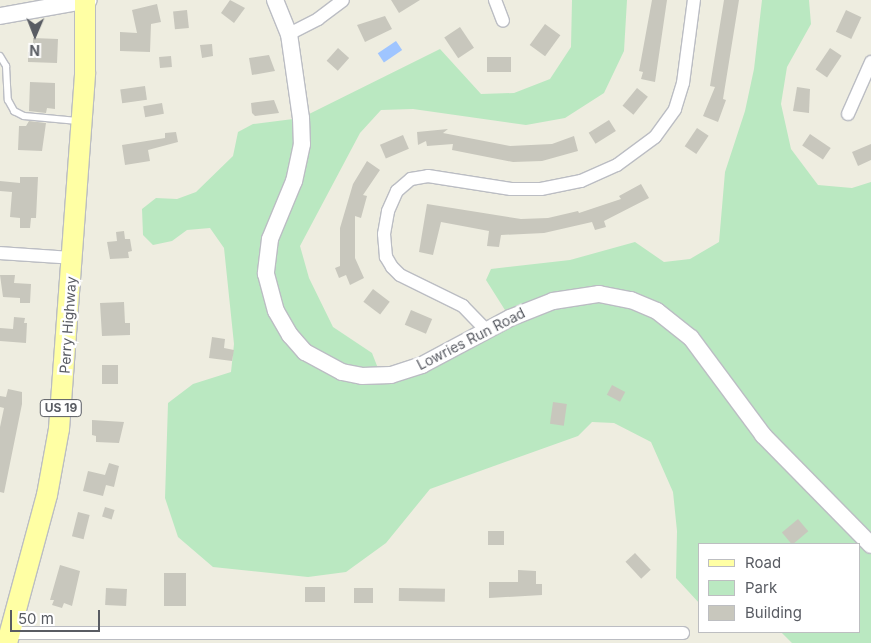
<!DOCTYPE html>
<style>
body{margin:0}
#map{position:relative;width:871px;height:643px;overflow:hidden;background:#eeede0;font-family:Inter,sans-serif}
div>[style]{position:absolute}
.green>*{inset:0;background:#bae8c1}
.water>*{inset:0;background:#9fc5ff;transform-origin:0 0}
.building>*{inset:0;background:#c8c7bd;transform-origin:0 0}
.roads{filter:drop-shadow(1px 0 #bbbdc3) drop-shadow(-1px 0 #bbbdc3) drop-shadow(0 1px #bbbdc3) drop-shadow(0 -1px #bbbdc3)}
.service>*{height:6px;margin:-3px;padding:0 3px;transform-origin:3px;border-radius:3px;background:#fff}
.minor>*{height:12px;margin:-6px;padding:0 6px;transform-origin:6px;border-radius:6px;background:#fff}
.tertiary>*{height:16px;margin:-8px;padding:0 8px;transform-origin:8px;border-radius:8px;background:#fff}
.primary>*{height:20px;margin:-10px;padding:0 10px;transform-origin:10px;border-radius:10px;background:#ffffa4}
span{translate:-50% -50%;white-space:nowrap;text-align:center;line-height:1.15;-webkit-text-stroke:5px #fff;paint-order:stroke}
.shield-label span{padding:1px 4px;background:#fff;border:1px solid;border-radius:4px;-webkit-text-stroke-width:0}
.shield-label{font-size:12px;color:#595c63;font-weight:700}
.street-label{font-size:14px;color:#595c63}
.legend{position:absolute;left:698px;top:543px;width:162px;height:90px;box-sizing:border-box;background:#fff;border:1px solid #bdbec1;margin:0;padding:6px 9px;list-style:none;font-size:15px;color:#595c63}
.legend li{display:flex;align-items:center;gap:10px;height:25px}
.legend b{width:25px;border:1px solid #bdbec1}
.north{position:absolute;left:10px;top:10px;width:50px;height:50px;-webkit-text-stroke:4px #fff;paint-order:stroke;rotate:181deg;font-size:14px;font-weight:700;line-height:20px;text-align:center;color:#595c63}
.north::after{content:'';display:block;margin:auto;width:18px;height:22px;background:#595c63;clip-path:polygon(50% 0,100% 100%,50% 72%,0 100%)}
.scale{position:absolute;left:10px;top:610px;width:90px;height:22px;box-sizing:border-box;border:2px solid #595c63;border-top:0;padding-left:6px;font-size:15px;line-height:18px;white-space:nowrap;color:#595c63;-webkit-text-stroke:4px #fff;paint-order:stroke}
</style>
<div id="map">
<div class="green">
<div style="clip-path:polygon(572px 0,627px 0,624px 51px,604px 93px,565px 118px,526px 125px,413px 109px,381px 110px,360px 133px,300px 246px,309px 278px,333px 327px,372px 353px,381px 376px,510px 318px,486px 280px,491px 269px,570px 260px,635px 242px,664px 262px,690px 259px,719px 242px,725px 172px,745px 111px,754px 69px,762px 0,809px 0,811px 24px,787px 67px,781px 104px,791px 149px,818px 185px,852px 188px,871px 182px,871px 643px,792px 643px,781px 632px,860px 632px,860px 544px,700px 544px,700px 604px,676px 578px,677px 531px,673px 492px,651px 442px,614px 423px,592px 422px,578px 436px,430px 489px,386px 543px,346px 572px,308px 577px,213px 567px,178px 537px,165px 498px,168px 403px,193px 384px,231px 372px,234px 344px,224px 248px,210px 228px,187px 230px,172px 241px,153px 245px,143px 235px,142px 209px,156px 198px,177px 199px,196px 192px,233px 156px,238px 132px,253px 124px,301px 118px,440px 49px,481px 94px,514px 93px,550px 79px,571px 47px)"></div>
</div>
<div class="water">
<div style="left:396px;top:41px;width:11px;height:22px;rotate:56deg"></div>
</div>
<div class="building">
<div style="clip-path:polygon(230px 0,245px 8px,234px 23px,221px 13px)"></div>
<div style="clip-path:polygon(391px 0,420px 0,399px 13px)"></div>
<div style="clip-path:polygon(652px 0,667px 0,655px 82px,641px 79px,643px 72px,639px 71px)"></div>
<div style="clip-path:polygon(724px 0,739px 0,723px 99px,726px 100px,718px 122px,703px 116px,715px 87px,710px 86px)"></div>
<div style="clip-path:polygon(157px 4px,161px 22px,151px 24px,150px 52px,120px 51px,120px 32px,137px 33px,132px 10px)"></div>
<div style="left:187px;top:10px;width:18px;height:14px;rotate:84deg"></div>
<div style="left:846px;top:10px;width:17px;height:24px;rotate:25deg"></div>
<div style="clip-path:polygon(385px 16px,392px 29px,365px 42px,357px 25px)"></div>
<div style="left:545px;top:24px;width:19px;height:26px;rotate:36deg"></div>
<div style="left:460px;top:27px;width:25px;height:19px;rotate:56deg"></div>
<div style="clip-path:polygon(33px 38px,58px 39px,57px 63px,28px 62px,28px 52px,33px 53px)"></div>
<div style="clip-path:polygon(212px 44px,213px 56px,202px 58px,200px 45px)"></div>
<div style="left:338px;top:48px;width:15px;height:17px;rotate:42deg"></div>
<div style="left:830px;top:48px;width:14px;height:26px;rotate:34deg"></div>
<div style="clip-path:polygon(269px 55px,275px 71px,252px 75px,249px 58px)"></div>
<div style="left:171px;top:56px;width:11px;height:12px;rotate:85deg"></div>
<div style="left:511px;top:57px;width:15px;height:24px;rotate:90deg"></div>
<div style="clip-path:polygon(30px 82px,55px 83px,55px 109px,47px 108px,46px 113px,29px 111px)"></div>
<div style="left:145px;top:86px;width:14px;height:25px;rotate:82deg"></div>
<div style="clip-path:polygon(797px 87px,810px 89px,809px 113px,793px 111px)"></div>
<div style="left:637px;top:88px;width:14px;height:23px;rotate:39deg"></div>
<div style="clip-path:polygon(274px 100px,279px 113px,255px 116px,252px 113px,251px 103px)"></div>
<div style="left:162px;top:103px;width:11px;height:19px;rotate:80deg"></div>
<div style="left:609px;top:120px;width:13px;height:24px;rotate:58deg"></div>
<div style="clip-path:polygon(29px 121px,46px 123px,42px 151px,18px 150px,19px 126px,26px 126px)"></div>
<div style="left:697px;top:128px;width:14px;height:22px;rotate:34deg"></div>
<div style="clip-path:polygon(448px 129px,443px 133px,510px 146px,552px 144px,574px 136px,578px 151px,542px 161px,513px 162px,452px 150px,453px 144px,427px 146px,426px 141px,418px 145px,417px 132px)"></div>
<div style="clip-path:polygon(176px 132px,178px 142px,148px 150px,150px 161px,125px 165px,122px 145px,165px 138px,165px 133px)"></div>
<div style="left:810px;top:134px;width:25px;height:14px;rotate:34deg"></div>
<div style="left:403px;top:135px;width:15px;height:25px;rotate:67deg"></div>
<div style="clip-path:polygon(871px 144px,871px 160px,858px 166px,852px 152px)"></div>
<div style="clip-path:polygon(367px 161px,380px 170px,363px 195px,367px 196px,361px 218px,355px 216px,355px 258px,364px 278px,350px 285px,346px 275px,339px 278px,335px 268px,340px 266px,340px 228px,353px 184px)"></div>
<div style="clip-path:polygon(20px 177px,38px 177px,36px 218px,31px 218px,30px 228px,20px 228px,20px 218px,10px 217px,12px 192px,0 191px,0 181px,20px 183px)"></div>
<div style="clip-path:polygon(641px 184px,649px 198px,604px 221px,606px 227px,595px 230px,592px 222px,544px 233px,501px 235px,499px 247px,487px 246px,489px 231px,441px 222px,433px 255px,419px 252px,427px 204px,521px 219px,548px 218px,578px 211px,579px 213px,621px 199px,619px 196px)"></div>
<div style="clip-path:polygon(124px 231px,125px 239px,130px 239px,132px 251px,128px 252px,129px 258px,110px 259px,107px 242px,117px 241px,116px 232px)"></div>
<div style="clip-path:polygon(0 275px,15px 275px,14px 283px,31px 284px,30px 303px,20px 303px,20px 298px,3px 297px)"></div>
<div style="left:373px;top:289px;width:21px;height:16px;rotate:37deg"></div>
<div style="clip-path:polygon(124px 302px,125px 323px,130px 323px,130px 335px,102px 336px,100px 303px)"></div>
<div style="left:411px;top:310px;width:23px;height:16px;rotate:23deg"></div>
<div style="clip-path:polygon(14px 317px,25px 318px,24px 323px,27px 323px,26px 343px,0 341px,0 328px,13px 329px)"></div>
<div style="clip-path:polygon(212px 337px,225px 339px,224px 348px,234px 350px,232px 361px,209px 358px)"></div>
<div style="left:102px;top:365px;width:16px;height:19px"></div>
<div style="left:612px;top:385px;width:15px;height:11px;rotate:28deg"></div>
<div style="clip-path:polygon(8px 389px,22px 392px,22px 404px,4px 493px,0 492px,0 427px,4px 408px,0 407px,0 396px,6px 397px)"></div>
<div style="left:553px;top:402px;width:14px;height:22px;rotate:8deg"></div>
<div style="clip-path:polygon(92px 420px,124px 422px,119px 443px,96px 442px,96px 436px,92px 435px)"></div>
<div style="clip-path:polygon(109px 463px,119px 466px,114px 487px,106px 485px,103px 496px,83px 491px,88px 471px,105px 475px)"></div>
<div style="left:105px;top:507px;width:10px;height:10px;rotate:17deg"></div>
<div style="left:78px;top:512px;width:12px;height:25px;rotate:14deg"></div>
<div style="left:798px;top:519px;width:16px;height:21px;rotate:50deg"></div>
<div style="left:488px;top:531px;width:16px;height:14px"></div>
<div style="left:635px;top:553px;width:23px;height:13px;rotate:47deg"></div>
<div style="clip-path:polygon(60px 565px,80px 571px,72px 606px,64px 603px,62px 608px,52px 605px,54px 600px,50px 600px)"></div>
<div style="clip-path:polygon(518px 570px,536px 571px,536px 584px,542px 584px,542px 595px,489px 598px,489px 582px,518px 582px)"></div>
<div style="left:164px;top:573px;width:22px;height:33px"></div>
<div style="left:305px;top:587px;width:20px;height:15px"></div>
<div style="left:106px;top:588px;width:21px;height:17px;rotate:3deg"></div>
<div style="left:354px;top:588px;width:19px;height:15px"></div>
<div style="left:399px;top:588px;width:46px;height:13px;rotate:1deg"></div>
</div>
<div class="roads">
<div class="service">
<div style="left:0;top:56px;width:12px;rotate:59deg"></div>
<div style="left:6px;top:66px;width:34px;rotate:87deg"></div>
<div style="left:8px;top:100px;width:13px;rotate:61deg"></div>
<div style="left:14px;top:111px;width:11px;rotate:27deg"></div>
<div style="left:24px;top:116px;width:54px;rotate:5.3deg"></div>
</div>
<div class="minor">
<div style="left:495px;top:0;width:22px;rotate:69deg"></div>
<div style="left:289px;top:34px;width:33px;rotate:-27deg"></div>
<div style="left:318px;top:19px;width:31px;rotate:-37deg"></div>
<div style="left:848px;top:114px;width:57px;rotate:-66.1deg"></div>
<div style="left:0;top:253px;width:73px;rotate:3.9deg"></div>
<div style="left:487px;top:331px;width:35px;rotate:-134deg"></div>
<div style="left:463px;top:306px;width:70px;rotate:-153.8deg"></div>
<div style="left:400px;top:275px;width:11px;rotate:-135deg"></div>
<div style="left:392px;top:267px;width:12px;rotate:-121deg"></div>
<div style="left:386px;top:257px;width:23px;rotate:-95deg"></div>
<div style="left:384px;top:234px;width:23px;rotate:-80deg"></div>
<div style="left:388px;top:211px;width:22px;rotate:-66deg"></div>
<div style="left:397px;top:191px;width:18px;rotate:-41deg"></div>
<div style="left:411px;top:179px;width:17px;rotate:-10deg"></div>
<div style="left:428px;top:176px;width:84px;rotate:8.9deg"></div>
<div style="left:511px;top:189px;width:30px"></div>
<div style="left:541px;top:189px;width:41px;rotate:-11.3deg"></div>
<div style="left:581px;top:181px;width:39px;rotate:-24deg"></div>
<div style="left:617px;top:165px;width:47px;rotate:-36.4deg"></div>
<div style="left:655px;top:137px;width:34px;rotate:-54deg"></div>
<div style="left:675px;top:109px;width:27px;rotate:-73deg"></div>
<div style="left:683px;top:83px;width:84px;rotate:-82.5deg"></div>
<div style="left:10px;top:633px;width:673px"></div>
</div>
<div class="tertiary">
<div style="left:275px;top:0;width:37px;rotate:68deg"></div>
<div style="left:289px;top:34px;width:85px;rotate:81.9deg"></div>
<div style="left:301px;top:118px;width:26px;rotate:88deg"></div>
<div style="left:302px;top:144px;width:38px;rotate:102deg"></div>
<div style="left:294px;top:181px;width:63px;rotate:112.5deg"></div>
<div style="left:270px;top:239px;width:35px;rotate:97deg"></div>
<div style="left:266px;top:274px;width:38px;rotate:75deg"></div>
<div style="left:276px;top:311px;width:28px;rotate:60deg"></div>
<div style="left:290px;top:335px;width:23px;rotate:49deg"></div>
<div style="left:305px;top:352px;width:42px;rotate:28.4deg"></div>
<div style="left:342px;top:372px;width:20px;rotate:11deg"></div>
<div style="left:362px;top:376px;width:29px;rotate:-2deg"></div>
<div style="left:391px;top:375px;width:33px;rotate:-18deg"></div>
<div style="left:422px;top:365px;width:100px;rotate:-28.1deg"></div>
<div style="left:510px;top:318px;width:46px;rotate:-21.6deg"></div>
<div style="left:553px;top:301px;width:47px;rotate:-8.7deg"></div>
<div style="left:599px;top:294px;width:33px;rotate:11deg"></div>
<div style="left:631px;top:300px;width:28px;rotate:23deg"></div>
<div style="left:657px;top:311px;width:43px;rotate:38.5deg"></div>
<div style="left:691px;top:338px;width:121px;rotate:53.4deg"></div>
<div style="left:763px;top:435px;width:154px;rotate:45.5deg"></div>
<div style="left:0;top:16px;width:90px;rotate:-10.2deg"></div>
</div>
<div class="primary">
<div style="left:7px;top:643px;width:153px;rotate:-74.9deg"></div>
<div style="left:47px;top:495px;width:67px;rotate:-79.7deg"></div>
<div style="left:59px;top:429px;width:358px;rotate:-85.8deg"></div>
<div style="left:85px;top:72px;width:72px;rotate:-90deg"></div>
</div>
</div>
<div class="shield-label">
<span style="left:61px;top:408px">US 19</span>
</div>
<div class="street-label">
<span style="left:68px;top:325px;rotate:-86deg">Perry Highway</span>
<span style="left:471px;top:339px;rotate:-27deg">Lowries Run Road</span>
</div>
<ul class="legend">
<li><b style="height:6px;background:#ffffa4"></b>Road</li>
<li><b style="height:14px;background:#bae8c1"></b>Park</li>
<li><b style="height:14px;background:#c8c7bd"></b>Building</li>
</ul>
<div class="north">N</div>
<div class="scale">50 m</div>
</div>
